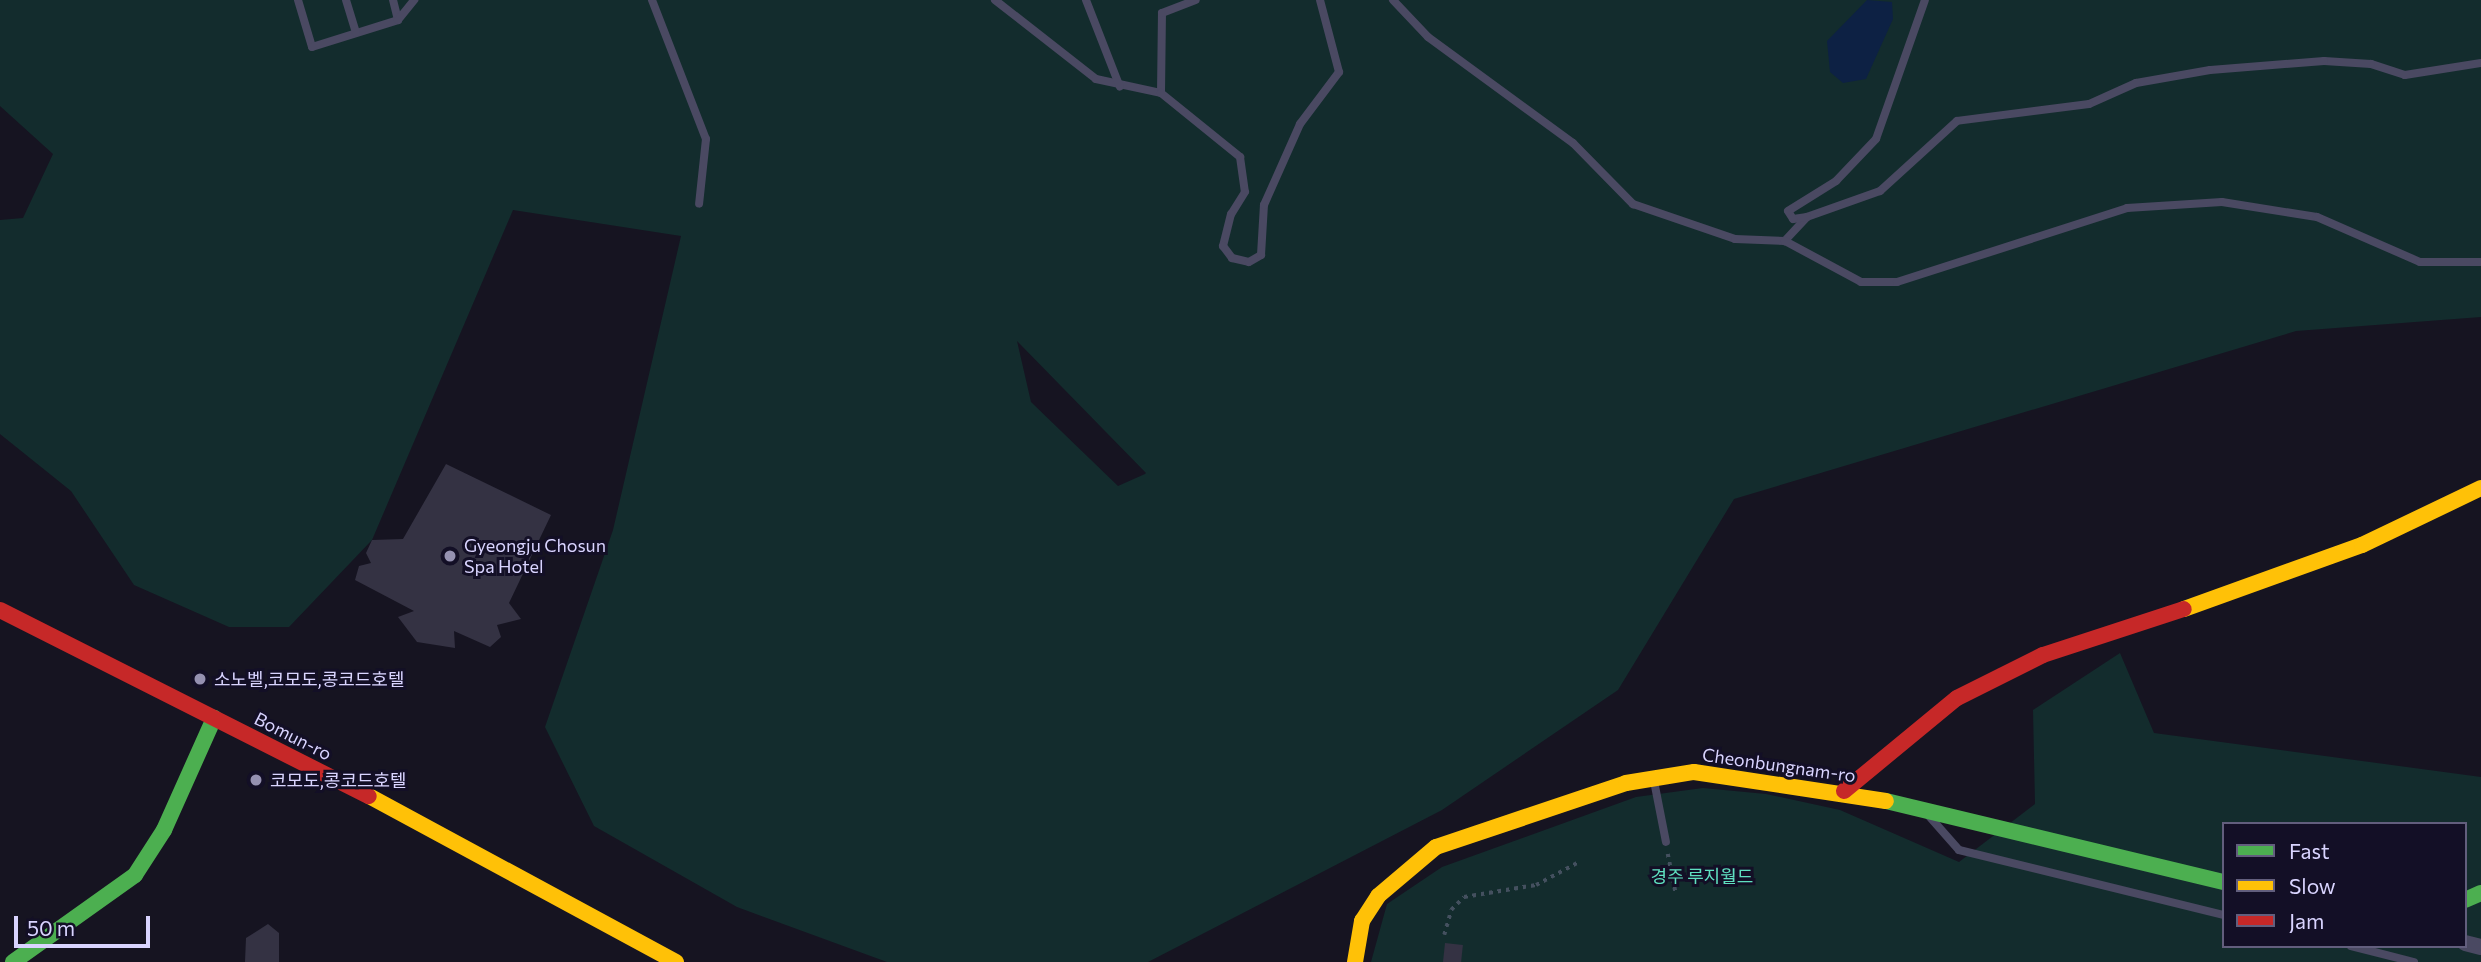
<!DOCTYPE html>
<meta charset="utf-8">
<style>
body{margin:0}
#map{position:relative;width:2481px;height:962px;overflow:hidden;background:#161421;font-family:Commissioner,"Noto Sans KR",sans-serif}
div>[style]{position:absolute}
.green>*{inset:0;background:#132c2d}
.water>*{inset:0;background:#0d2144}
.building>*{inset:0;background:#343243;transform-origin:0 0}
.path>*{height:3.5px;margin-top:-1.75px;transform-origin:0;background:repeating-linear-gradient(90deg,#44505f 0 3.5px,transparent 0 8.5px)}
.lane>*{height:8px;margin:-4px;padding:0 4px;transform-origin:4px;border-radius:4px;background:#4a4962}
.street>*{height:16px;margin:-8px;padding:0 8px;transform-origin:8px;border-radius:8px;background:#4a4962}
.fast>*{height:16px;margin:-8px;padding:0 8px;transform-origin:8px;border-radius:8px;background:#4caf50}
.slow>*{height:16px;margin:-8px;padding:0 8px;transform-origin:8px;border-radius:8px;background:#ffc107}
.jam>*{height:16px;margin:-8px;padding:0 8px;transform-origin:8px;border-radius:8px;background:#c62828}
.dots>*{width:19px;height:19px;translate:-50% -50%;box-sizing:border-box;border:4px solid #130f26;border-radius:50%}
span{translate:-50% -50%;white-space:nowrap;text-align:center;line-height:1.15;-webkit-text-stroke:6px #130f26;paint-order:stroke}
.poi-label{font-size:18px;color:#d9d4ff}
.left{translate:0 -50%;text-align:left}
.street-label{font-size:18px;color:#d9d4ff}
.park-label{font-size:18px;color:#5fe0c0}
.legend{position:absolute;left:2222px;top:822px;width:245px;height:126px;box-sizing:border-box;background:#130f26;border:2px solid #625e7d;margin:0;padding:9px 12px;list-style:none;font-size:21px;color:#d9d4ff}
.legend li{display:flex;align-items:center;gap:14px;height:35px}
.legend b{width:35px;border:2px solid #625e7d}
.scale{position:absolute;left:14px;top:916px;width:136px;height:32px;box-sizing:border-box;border:4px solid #d9d4ff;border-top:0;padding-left:9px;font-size:21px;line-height:24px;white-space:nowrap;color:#d9d4ff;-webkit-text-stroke:5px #130f26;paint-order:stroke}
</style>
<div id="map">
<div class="green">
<div style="clip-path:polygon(evenodd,0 0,2481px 0,2481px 317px,2296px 331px,1734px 499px,1618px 690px,1442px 810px,1148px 962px,887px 962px,737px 907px,594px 826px,545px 727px,613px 530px,681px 236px,513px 210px,372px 540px,289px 627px,229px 627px,134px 585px,71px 491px,0 434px,0 220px,23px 218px,53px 154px,0 106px,0 0,1017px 341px,1146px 473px,1145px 474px,1118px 486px,1031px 402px,1017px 341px)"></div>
<div style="clip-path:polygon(evenodd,2120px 653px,2154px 733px,2481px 777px,2481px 962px,1371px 962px,1387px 904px,1442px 867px,1636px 797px,1703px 788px,1766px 794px,1840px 810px,1959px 862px,2035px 804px,2033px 710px,2120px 653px,2224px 824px,2465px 824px,2465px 946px,2224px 946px,2224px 824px)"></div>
</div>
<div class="water">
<div style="clip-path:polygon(1867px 0,1892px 2px,1893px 19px,1866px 79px,1843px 83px,1830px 72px,1827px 41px)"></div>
</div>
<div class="building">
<div style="clip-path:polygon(446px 464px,551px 515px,509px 603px,521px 619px,497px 625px,501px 637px,490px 647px,454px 631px,455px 648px,417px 642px,398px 617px,414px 611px,355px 580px,359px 566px,371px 563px,366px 553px,372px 540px,403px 539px)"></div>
<div style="clip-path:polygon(268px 924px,279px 933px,279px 962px,245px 962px,246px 938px)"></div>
<div style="left:1445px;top:943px;width:18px;height:19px;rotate:6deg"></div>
</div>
<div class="path">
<div style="left:1668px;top:854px;width:41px;rotate:78.7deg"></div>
<div style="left:1444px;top:935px;width:26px;rotate:-74deg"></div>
<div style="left:1451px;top:910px;width:18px;rotate:-45deg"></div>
<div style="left:1464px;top:897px;width:73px;rotate:-9.5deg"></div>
<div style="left:1536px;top:885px;width:47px;rotate:-28.2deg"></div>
</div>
<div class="lane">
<div style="left:298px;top:0;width:49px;rotate:73.4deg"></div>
<div style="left:312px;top:47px;width:90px;rotate:-17.4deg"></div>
<div style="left:398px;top:20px;width:21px;rotate:-104deg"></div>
<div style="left:346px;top:0;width:34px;rotate:73deg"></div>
<div style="left:652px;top:0;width:149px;rotate:68.8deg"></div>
<div style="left:706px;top:139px;width:65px;rotate:96.1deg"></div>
<div style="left:995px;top:0;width:128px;rotate:38deg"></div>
<div style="left:1096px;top:79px;width:66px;rotate:12.2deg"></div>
<div style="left:1161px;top:93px;width:80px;rotate:-89.3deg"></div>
<div style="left:1162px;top:13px;width:36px;rotate:-21deg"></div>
<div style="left:1086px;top:0;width:93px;rotate:68.7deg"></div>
<div style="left:1393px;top:0;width:51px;rotate:46.6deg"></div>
<div style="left:1428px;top:37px;width:180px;rotate:36.2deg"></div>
<div style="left:1573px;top:143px;width:86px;rotate:45.5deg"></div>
<div style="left:1633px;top:204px;width:108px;rotate:18.9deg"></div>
<div style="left:1735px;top:239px;width:50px;rotate:2.3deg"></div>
<div style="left:398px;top:20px;width:26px;rotate:-51deg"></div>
<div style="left:2481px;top:63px;width:77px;rotate:171deg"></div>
<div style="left:2405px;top:75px;width:36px;rotate:-162deg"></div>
<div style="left:2371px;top:64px;width:47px;rotate:-176.3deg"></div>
<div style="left:2324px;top:61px;width:114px;rotate:175.5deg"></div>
<div style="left:2210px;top:70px;width:75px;rotate:170deg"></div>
<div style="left:2136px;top:83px;width:51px;rotate:155.9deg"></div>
<div style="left:2089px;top:104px;width:133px;rotate:172.7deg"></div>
<div style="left:1957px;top:121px;width:104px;rotate:137.7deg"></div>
<div style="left:1880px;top:191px;width:77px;rotate:160.4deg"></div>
<div style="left:1807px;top:217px;width:33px;rotate:133deg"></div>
<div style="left:1785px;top:241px;width:86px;rotate:28.3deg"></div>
<div style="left:1861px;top:282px;width:36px"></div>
<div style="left:1897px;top:282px;width:242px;rotate:-17.8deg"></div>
<div style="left:2127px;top:208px;width:95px;rotate:-3.6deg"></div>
<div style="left:2222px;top:202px;width:96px;rotate:9deg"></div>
<div style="left:2317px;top:217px;width:112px;rotate:23.6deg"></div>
<div style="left:2420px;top:262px;width:61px"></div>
<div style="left:1161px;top:93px;width:102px;rotate:39deg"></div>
<div style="left:1240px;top:157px;width:35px;rotate:82deg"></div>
<div style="left:1245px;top:192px;width:26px;rotate:122deg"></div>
<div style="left:1231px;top:214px;width:33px;rotate:104deg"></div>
<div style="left:1223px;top:246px;width:15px;rotate:53deg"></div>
<div style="left:1232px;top:258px;width:17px;rotate:13deg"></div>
<div style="left:1249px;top:262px;width:14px;rotate:-30deg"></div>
<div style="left:1261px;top:255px;width:50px;rotate:-86.6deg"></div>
<div style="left:1264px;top:205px;width:89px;rotate:-66deg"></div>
<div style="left:1300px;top:124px;width:65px;rotate:-53.1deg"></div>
<div style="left:1339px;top:72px;width:74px;rotate:-104.8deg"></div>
<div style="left:1807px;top:217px;width:14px;rotate:172deg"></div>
<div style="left:1793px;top:219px;width:9px;rotate:-122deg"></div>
<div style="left:1788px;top:211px;width:57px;rotate:-32deg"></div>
<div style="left:1836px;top:181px;width:58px;rotate:-46.4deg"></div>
<div style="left:1876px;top:139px;width:147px;rotate:-70.6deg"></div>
<div style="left:1654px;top:781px;width:62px;rotate:78.9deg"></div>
<div style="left:1929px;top:816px;width:45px;rotate:48.6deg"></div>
<div style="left:1959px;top:850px;width:273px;rotate:13.8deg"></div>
<div style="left:2351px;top:946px;width:65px;rotate:14.3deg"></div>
</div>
<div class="street">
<div style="left:2465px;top:943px;width:16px;rotate:14deg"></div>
</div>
<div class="fast">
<div style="left:1886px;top:801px;width:348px;rotate:13.5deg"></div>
<div style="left:2465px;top:900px;width:17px;rotate:-24deg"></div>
<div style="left:13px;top:962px;width:150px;rotate:-35.5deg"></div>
<div style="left:135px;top:875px;width:54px;rotate:-57.2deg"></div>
<div style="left:164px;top:830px;width:123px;rotate:-65.9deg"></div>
</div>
<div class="slow">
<div style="left:2184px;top:609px;width:189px;rotate:-19.8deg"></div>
<div style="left:2362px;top:545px;width:132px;rotate:-25.6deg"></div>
<div style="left:369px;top:796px;width:349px;rotate:28.4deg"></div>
<div style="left:1355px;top:962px;width:42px;rotate:-80.3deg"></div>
<div style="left:1362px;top:921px;width:30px;rotate:-57deg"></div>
<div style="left:1378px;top:896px;width:76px;rotate:-40.2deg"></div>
<div style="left:1436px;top:847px;width:200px;rotate:-18.6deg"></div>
<div style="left:1626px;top:783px;width:69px;rotate:-9.2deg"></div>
<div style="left:1694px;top:772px;width:194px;rotate:8.6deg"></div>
</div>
<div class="jam">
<div style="left:0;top:610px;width:413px;rotate:26.8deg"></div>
<div style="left:1844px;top:791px;width:146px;rotate:-39.5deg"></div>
<div style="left:1957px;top:698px;width:96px;rotate:-26.6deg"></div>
<div style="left:2043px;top:655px;width:148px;rotate:-18.1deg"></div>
</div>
<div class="dots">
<div style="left:450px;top:556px;background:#9591b1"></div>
<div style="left:200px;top:679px;background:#9591b1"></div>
<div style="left:256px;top:780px;background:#9591b1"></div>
</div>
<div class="poi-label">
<span class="left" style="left:464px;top:556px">Gyeongju Chosun<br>Spa Hotel</span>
<span class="left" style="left:214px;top:679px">소노벨,코모도,콩코드호텔</span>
<span class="left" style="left:270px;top:780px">코모도,콩코드호텔</span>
</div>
<div class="street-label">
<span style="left:293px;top:736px;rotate:27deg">Bomun-ro</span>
<span style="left:1779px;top:765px;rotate:8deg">Cheonbungnam-ro</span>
</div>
<div class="park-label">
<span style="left:1702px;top:876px">경주 루지월드</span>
</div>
<ul class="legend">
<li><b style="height:9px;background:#4caf50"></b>Fast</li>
<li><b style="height:9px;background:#ffc107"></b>Slow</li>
<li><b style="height:9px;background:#c62828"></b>Jam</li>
</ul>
<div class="scale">50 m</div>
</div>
